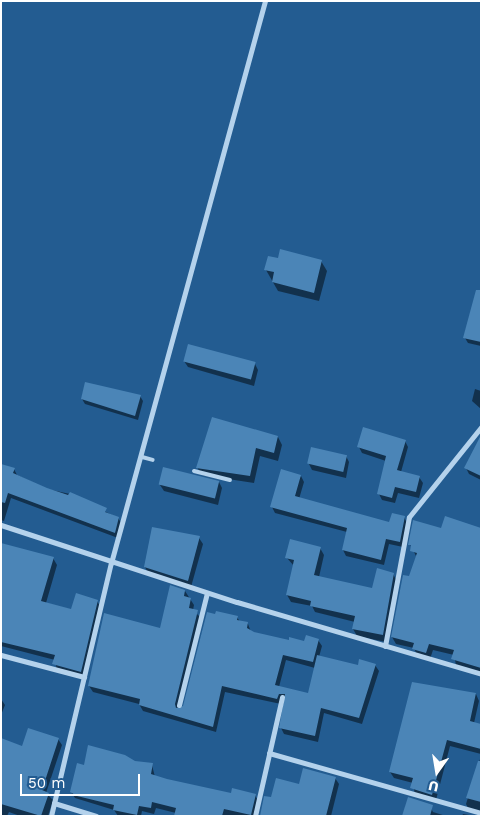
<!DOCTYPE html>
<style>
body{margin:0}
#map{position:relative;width:482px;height:817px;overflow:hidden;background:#235c91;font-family:"Work Sans",sans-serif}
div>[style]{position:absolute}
.shadow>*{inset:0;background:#0007}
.building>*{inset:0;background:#4b85b7;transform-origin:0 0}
.service>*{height:4px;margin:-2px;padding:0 2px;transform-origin:2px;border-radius:2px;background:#b4d2ec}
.minor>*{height:5px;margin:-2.5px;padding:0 2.5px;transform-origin:2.5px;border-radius:2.5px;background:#b4d2ec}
span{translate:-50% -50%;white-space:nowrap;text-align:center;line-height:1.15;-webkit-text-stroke:4px #235c91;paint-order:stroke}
.frame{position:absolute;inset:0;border:2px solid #fff;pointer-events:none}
.north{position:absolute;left:412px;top:747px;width:50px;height:50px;-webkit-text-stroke:4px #235c91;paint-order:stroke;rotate:193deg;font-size:14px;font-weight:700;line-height:20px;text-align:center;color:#fff}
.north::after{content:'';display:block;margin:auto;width:18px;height:22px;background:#fff;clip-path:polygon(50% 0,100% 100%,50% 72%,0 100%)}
.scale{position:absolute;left:20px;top:774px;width:120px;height:22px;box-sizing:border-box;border:2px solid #fff;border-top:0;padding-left:6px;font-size:15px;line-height:18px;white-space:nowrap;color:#fff;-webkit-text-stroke:4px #235c91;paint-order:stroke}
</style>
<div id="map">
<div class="shadow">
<div style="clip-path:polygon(321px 261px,327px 271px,319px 301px,278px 291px,266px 270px)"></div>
<div style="clip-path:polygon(481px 313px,481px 346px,468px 343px,465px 338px)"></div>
<div style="clip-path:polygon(184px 361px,255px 364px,258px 370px,254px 386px,188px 367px)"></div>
<div style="clip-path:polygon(475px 389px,481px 391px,481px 409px,472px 401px)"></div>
<div style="clip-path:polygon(140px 396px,143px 401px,138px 420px,85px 404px,82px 399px)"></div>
<div style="clip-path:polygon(278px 437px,282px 445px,278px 461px,260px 456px,254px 483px,202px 475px,197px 467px)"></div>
<div style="clip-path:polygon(405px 441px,408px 447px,401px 472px,419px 477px,423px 483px,419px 498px,398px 493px,395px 503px,382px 500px,379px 494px,386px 461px,362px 453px,359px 447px)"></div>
<div style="clip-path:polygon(481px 441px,481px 480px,469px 474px,466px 468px)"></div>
<div style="clip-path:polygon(346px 456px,349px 462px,346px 478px,312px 470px,309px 464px)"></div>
<div style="clip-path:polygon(1px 465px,14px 469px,17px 475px,47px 489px,70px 494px,118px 518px,122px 524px,118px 538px,11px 498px,4px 521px,1px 520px)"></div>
<div style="clip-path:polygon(301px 476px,304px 482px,299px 499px,390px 524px,404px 517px,407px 523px,403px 547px,389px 544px,384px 565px,346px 556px,343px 550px,347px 532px,275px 513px,272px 507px)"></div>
<div style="clip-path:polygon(219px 482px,222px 488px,218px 505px,164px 491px,160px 485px)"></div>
<div style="clip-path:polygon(414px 522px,481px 601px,481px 673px,456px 665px,454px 655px,433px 650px,430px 659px,417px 655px,414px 648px,396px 644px,392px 637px,417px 558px,410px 544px)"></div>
<div style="clip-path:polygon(199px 538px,203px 544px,191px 587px,148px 573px,145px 567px)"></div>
<div style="clip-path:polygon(1px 544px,53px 558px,57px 565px,46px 603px,72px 610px,97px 601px,101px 608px,84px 678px,57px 671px,55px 660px,1px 646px)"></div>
<div style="clip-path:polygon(320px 548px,324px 555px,319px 577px,373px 589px,393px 574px,397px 581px,386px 642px,357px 636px,353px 629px,355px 622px,315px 612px,312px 606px,291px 602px,287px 595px,294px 566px,287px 558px)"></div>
<div style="clip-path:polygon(evenodd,185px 591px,194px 605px,193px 610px,201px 618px,178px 710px,184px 707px,237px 617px,240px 622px,248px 624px,251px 632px,290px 642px,318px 640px,322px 646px,319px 657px,358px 666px,375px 665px,379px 671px,362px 724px,324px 713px,318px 742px,284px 734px,281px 728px,287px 698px,281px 704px,225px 692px,216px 732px,143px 711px,139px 704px,93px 692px,89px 686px,161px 630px,185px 591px,286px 660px,315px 668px,309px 694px,279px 687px,286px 660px)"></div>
<div style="clip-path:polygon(413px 683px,476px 694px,479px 701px,474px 723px,481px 725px,481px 754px,450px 746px,436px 800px,415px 795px,413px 783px,394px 778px,390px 772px)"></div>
<div style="clip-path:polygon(1px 699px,5px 705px,1px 715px)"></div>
<div style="clip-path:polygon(1px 739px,23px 747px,58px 739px,62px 745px,46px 793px,53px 800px,48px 816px,20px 816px,9px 812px,7px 816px,1px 816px)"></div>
<div style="clip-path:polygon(481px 756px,481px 813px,469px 810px,466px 804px)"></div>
<div style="clip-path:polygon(135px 762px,152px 765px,155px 777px,232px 795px,255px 795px,258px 801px,255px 816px,176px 816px,176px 813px,156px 808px,154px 814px,142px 811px,141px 816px,118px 816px,114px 810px,75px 798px,71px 792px,85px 767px)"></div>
<div style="clip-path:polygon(335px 778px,339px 784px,331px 816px,261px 816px,272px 799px,300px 785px)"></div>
<div style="clip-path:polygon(429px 804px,433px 812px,446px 816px,404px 816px)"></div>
<div style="clip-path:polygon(463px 814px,476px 816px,462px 816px)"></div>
</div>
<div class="building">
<div style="clip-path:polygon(280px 249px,322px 260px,314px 293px,272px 282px,274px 272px,264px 270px,268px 256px,278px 258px)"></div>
<div style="clip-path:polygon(476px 290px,481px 290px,481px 342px,463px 338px)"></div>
<div style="left:188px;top:344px;width:70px;height:18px;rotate:15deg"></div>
<div style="clip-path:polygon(85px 382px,141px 395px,135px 416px,81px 399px)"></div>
<div style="clip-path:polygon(212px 417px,278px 436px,274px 453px,256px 448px,250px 476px,196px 468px)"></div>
<div style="clip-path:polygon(363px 427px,406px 440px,397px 470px,420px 476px,416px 492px,395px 487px,392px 498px,377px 494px,386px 456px,357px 447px)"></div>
<div style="clip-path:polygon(481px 435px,481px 476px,464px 468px)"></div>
<div style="left:311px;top:447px;width:37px;height:17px;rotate:13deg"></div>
<div style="clip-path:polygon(1px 464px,15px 468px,13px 473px,47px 488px,68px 495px,70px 492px,107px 508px,105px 512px,119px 517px,115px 533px,8px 493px,5px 503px,1px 502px)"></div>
<div style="left:163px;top:467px;width:58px;height:18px;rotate:14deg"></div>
<div style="clip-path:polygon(281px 469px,301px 475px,295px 496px,389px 522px,392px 513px,405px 516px,400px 542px,386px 539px,381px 560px,342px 550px,347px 528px,270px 507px)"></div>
<div style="clip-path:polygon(445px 516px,481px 528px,481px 668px,451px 659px,454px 650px,429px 644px,426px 653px,412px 649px,414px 643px,391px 637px,403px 575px,409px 576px,417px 553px,410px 551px,411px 545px,408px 545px,413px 520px,441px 528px)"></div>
<div style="clip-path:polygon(152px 527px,200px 536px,188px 581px,144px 567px)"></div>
<div style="clip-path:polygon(290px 539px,321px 547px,314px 575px,372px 588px,377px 568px,394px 573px,383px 635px,352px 629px,355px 616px,310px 606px,311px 601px,286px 595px,294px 560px,285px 558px)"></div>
<div style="clip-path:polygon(1px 543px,54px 557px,41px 601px,71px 609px,76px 593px,98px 600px,81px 672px,52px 664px,55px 655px,1px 642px)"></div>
<div style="clip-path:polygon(170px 585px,185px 590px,184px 596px,191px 598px,189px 608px,198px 610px,175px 704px,176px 708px,183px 706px,207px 612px,215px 614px,216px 611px,238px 616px,237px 620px,248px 622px,247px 628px,254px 632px,289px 640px,289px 637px,304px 641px,306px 635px,319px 639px,313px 662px,283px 655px,275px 685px,308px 693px,317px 655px,358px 665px,359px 659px,376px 664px,359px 718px,321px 708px,315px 736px,279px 728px,285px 694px,279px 694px,277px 699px,222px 686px,213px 727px,139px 705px,140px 699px,88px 686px,104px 613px,160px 628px)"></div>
<div style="clip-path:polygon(412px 682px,476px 693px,470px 721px,481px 724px,481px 749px,447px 740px,432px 795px,410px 788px,413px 778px,389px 772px)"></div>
<div style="clip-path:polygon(28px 728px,59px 738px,42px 790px,49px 793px,41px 816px,1px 804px,1px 738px,22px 746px)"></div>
<div style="clip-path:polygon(88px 745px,125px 755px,135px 761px,153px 763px,151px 774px,167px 779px,231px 793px,232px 788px,256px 794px,251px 815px,224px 809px,222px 816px,174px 816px,176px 808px,152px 802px,151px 808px,139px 806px,137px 815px,113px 810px,114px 805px,77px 796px,70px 792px,77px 763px,84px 765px)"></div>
<div style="clip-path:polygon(478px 761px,481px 761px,481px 802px,466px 798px)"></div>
<div style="clip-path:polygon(303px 768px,336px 777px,326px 816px,260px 816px,264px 796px,271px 797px,276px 778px,299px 784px)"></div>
<div style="clip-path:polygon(408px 797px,433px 805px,430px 816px,402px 816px)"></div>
</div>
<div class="service">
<div style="left:142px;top:457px;width:11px;rotate:15deg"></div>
<div style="left:194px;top:471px;width:37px;rotate:14deg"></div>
</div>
<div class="minor">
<div style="left:1px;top:525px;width:248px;rotate:18.1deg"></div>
<div style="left:237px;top:602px;width:254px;rotate:16.4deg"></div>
<div style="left:385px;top:646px;width:131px;rotate:-79.5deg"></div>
<div style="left:409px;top:517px;width:115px;rotate:-51.3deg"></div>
<div style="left:1px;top:655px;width:86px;rotate:14.8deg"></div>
<div style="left:179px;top:705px;width:115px;rotate:-76deg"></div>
<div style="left:269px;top:753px;width:220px;rotate:15.8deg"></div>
<div style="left:54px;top:803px;width:44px;rotate:17.2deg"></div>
<div style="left:51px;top:816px;width:260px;rotate:-76.7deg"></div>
<div style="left:111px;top:563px;width:583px;rotate:-74.68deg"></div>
<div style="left:255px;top:816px;width:122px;rotate:-77.2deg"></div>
</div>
<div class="frame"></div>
<div class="north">U</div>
<div class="scale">50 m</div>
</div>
